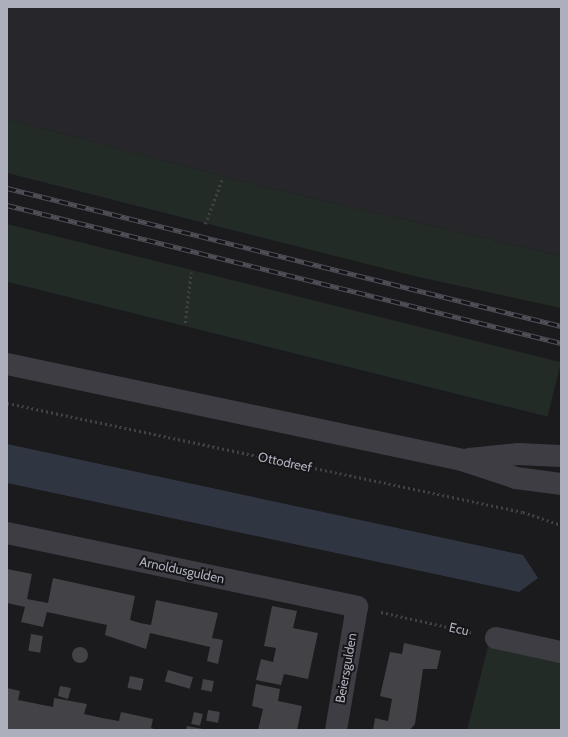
<!DOCTYPE html>
<style>
body{margin:0}
#map{position:relative;width:568px;height:737px;overflow:hidden;background:#1b1a1d;font-family:Cabin,sans-serif}
div>[style]{position:absolute}
.built>*{inset:0;background:#27262a}
.green>*{inset:0;background:#222b25;transform-origin:0 0}
.water>*{inset:0;background:#303641}
.building>*{inset:0;background:#424247;transform-origin:0 0}
.round{border-radius:50%}
.path>*{height:2.5px;margin-top:-1.25px;transform-origin:0;background:repeating-linear-gradient(90deg,#414249 0 2px,transparent 0 5px)}
.minor>*{height:22px;margin:-11px;padding:0 11px;transform-origin:11px;border-radius:11px;background:#3e3d44}
.tertiary>*{height:22px;margin:-11px;padding:0 11px;transform-origin:11px;border-radius:11px;background:#3e3d44}
.rail>*{height:4.5px;margin-top:-2.25px;transform-origin:0;background:repeating-linear-gradient(90deg,#161518 0 9px,#4e4f57 0 18px);box-sizing:border-box;border-block:1px solid #4e4f57}
span{translate:-50% -50%;white-space:nowrap;text-align:center;line-height:1.15;-webkit-text-stroke:4px #161518;paint-order:stroke}
.street-label{font-size:13px;color:#adafbc}
.frame{position:absolute;inset:0;border:8px solid #adafbc;pointer-events:none}
</style>
<div id="map">
<div class="built">
<div style="clip-path:polygon(7px 7px,561px 7px,561px 256px,248px 183px,7px 119px)"></div>
</div>
<div class="green">
<div style="clip-path:polygon(7px 119px,248px 183px,561px 256px,561px 308px,414px 276px,7px 173px)"></div>
<div style="left:7px;top:224px;width:571px;height:56px;rotate:14deg"></div>
<div style="clip-path:polygon(488px 646px,561px 662px,561px 730px,467px 730px)"></div>
</div>
<div class="water">
<div style="clip-path:polygon(7px 444px,523px 555px,538px 578px,519px 592px,7px 483px)"></div>
</div>
<div class="building">
<div style="clip-path:polygon(7px 569px,32px 574px,27px 599px,48px 603px,53px 578px,135px 596px,130px 620px,140px 623px,151px 625px,156px 600px,218px 613px,212px 638px,223px 640px,218px 664px,207px 661px,210px 647px,150px 633px,146px 649px,105px 635px,107px 625px,47px 612px,43px 627px,21px 622px,25px 607px,7px 603px)"></div>
<div style="clip-path:polygon(272px 606px,297px 611px,293px 628px,318px 633px,308px 679px,284px 674px,281px 685px,256px 680px,261px 659px,273px 662px,276px 648px,264px 646px)"></div>
<div style="left:31px;top:634px;width:12px;height:17px;rotate:9deg"></div>
<div style="clip-path:polygon(404px 643px,441px 651px,437px 669px,423px 669px,415px 724px,410px 730px,373px 730px,375px 718px,388px 721px,392px 699px,380px 696px,390px 652px,402px 654px)"></div>
<div class="round" style="left:72px;top:647px;width:16px;height:16px"></div>
<div style="left:168px;top:670px;width:26px;height:12px;rotate:16deg"></div>
<div style="left:130px;top:676px;width:14px;height:12px;rotate:12deg"></div>
<div style="left:203px;top:679px;width:11px;height:11px;rotate:10deg"></div>
<div style="clip-path:polygon(256px 684px,280px 689px,278px 701px,302px 706px,297px 730px,258px 730px,263px 709px,252px 706px)"></div>
<div style="clip-path:polygon(60px 686px,71px 688px,68px 699px,58px 696px)"></div>
<div style="clip-path:polygon(7px 688px,20px 691px,18px 700px,53px 707px,54px 698px,87px 704px,84px 714px,102px 718px,119px 721px,121px 712px,153px 719px,151px 728px,157px 730px,7px 730px)"></div>
<div style="left:208px;top:710px;width:12px;height:11px;rotate:9deg"></div>
<div style="left:194px;top:712px;width:9px;height:12px;rotate:13deg"></div>
<div style="clip-path:polygon(187px 726px,203px 729px,203px 730px,186px 730px)"></div>
</div>
<div class="path">
<div style="left:205px;top:224px;width:50px;rotate:-69deg"></div>
<div style="left:185px;top:323px;width:51px;rotate:-83.3deg"></div>
<div style="left:7px;top:403px;width:527px;rotate:11.93deg"></div>
<div style="left:523px;top:512px;width:40px;rotate:18.9deg"></div>
<div style="left:381px;top:612px;width:95px;rotate:12.7deg"></div>
</div>
<div class="minor">
<div style="left:7px;top:533px;width:358px;rotate:11.9deg"></div>
<div style="left:357px;top:607px;width:125px;rotate:99.7deg"></div>
<div style="left:496px;top:638px;width:66px;rotate:12.2deg"></div>
</div>
<div class="tertiary">
<div style="left:7px;top:364px;width:465px;rotate:11.9deg"></div>
<div style="left:462px;top:460px;width:57px;rotate:18.4deg"></div>
<div style="left:516px;top:478px;width:45px;rotate:7.6deg"></div>
<div style="left:469px;top:459px;width:49px;rotate:-5.8deg"></div>
<div style="left:518px;top:454px;width:43px;rotate:2.7deg"></div>
</div>
<div class="rail">
<div style="left:7px;top:188px;width:571px;rotate:13.99deg"></div>
<div style="left:7px;top:205px;width:571px;rotate:13.99deg"></div>
</div>
<div class="street-label">
<span style="left:285px;top:462px;rotate:12deg">Ottodreef</span>
<span style="left:182px;top:570px;rotate:12deg">Arnoldusgulden</span>
<span style="left:459px;top:629px;rotate:13deg">Ecu</span>
<span style="left:346px;top:668px;rotate:-80deg">Beiersgulden</span>
</div>
<div class="frame"></div>
</div>
